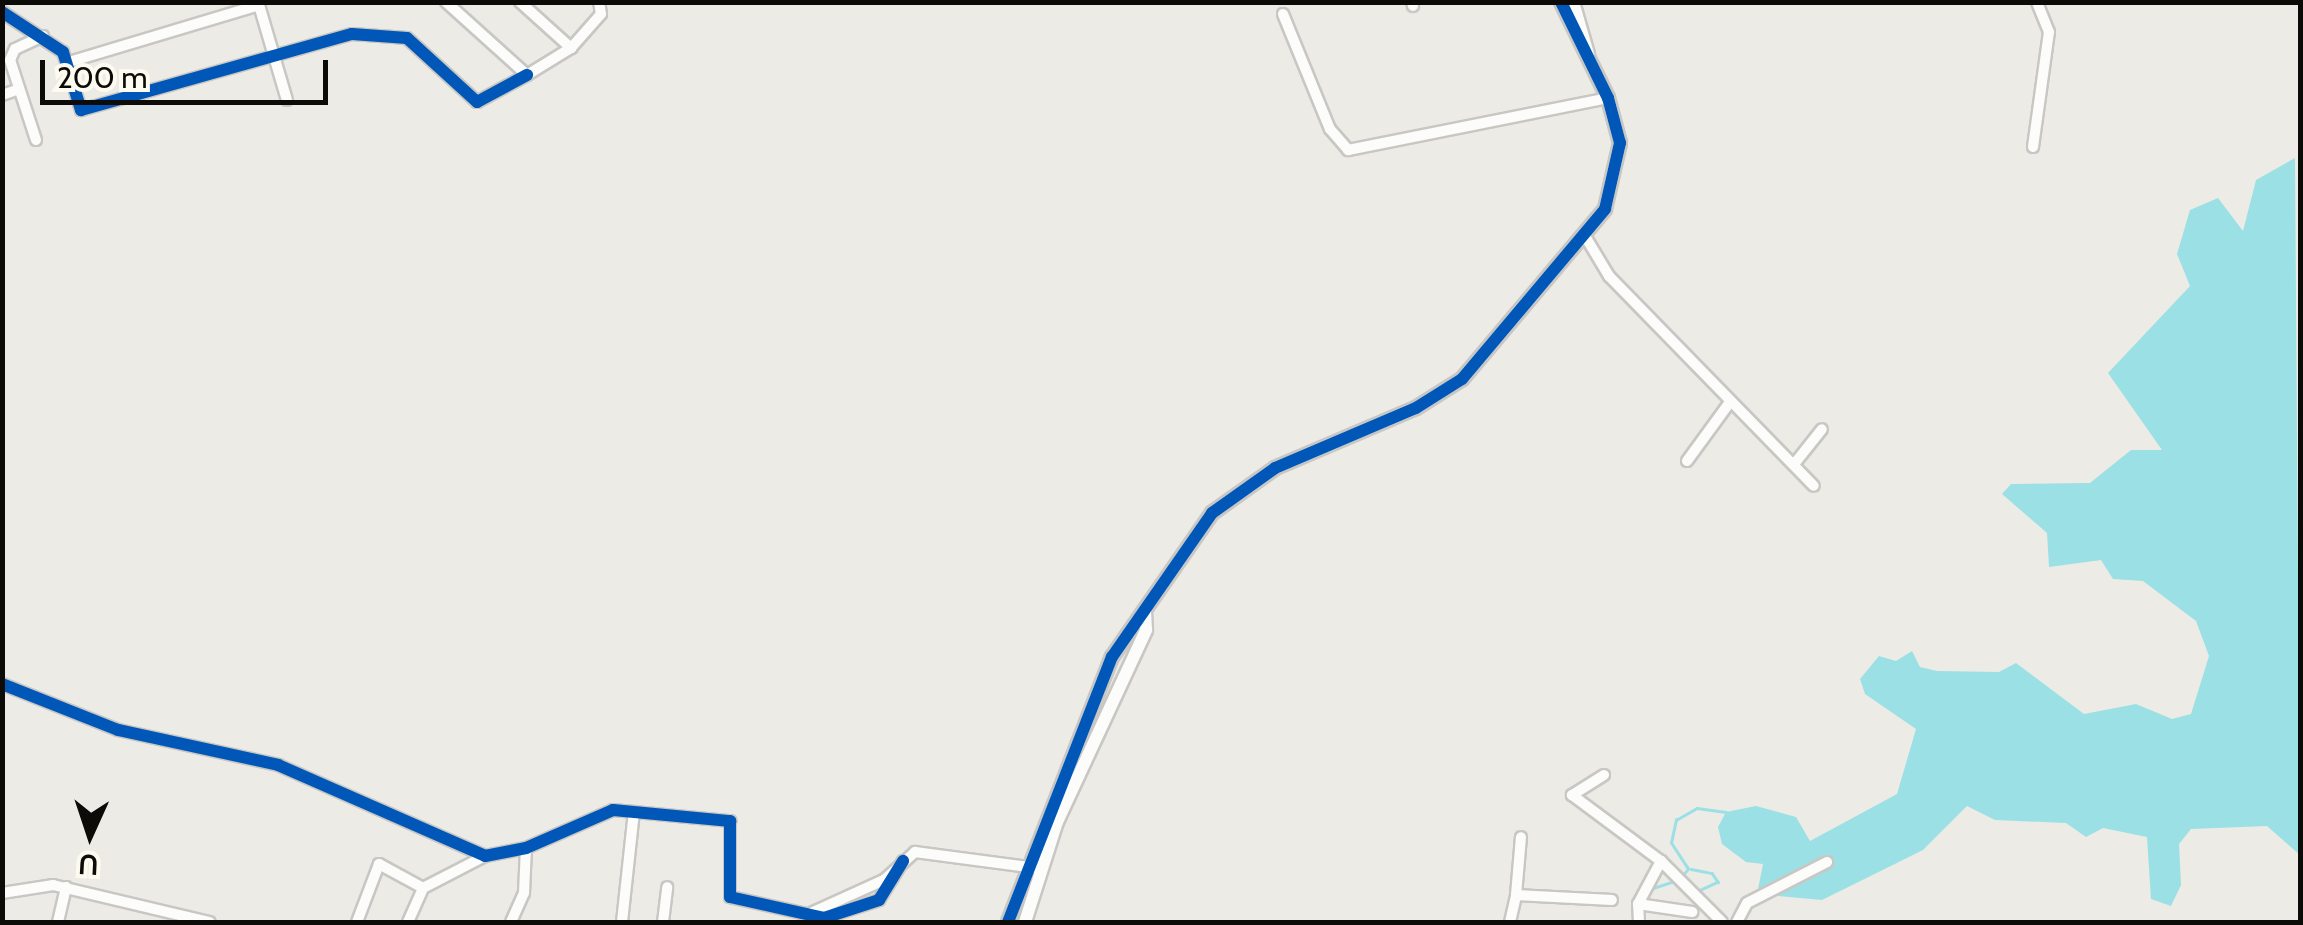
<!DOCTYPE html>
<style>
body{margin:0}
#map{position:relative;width:2303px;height:925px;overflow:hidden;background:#edebe6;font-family:Cabin,sans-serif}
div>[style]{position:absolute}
.water>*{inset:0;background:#9ae0e4}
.stream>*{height:2.5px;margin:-1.25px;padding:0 1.25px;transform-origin:1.25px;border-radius:1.25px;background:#9ae0e4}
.roads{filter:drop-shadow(2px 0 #c9c7c3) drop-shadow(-2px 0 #c9c7c3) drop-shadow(0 2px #c9c7c3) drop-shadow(0 -2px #c9c7c3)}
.minor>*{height:10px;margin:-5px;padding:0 5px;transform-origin:5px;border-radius:5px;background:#fcfcfb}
.tertiary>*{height:12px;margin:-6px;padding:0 6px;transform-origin:6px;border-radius:6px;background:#fcfcfb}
.cycleway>*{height:12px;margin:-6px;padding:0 6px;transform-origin:6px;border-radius:6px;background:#0057b8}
span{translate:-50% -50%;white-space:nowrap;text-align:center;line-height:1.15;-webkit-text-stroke:8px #fdfaf0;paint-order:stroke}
.frame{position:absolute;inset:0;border:5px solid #0c0b08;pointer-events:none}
.north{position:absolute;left:40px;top:785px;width:100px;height:100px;-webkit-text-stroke:8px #fdfaf0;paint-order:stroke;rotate:183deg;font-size:28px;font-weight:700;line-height:40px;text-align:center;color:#0c0b08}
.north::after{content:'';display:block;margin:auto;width:35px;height:45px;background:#0c0b08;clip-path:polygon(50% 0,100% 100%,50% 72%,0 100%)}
.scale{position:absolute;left:40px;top:60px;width:288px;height:45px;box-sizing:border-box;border:5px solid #0c0b08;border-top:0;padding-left:12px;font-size:30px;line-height:35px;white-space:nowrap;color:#0c0b08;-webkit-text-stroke:8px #fdfaf0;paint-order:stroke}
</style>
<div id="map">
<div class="water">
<div style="clip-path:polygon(2295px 158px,2300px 855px,2267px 826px,2191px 829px,2179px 844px,2181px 885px,2171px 906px,2151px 899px,2147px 837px,2103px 828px,2086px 837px,2066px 823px,1995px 820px,1967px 806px,1923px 850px,1822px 900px,1757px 894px,1763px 864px,1746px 862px,1722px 844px,1718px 827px,1726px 812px,1756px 806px,1796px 817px,1810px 841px,1897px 794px,1916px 729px,1865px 694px,1860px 679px,1879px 656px,1896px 661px,1912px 651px,1920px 667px,1937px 671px,1999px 672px,2016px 663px,2084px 714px,2136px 704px,2172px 719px,2191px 714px,2209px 656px,2196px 621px,2143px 581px,2113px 579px,2101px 560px,2049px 567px,2047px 533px,2002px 494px,2011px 484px,2090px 483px,2131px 450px,2162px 450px,2108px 373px,2190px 286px,2177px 254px,2190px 210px,2218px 198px,2243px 231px,2256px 180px)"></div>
</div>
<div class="stream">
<div style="left:1691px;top:869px;width:21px;rotate:11deg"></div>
<div style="left:1712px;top:873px;width:11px;rotate:56deg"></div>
<div style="left:1718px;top:882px;width:21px;rotate:155deg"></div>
<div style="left:1683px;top:875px;width:8px;rotate:-50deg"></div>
<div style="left:1688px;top:869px;width:31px;rotate:-123deg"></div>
<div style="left:1671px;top:843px;width:24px;rotate:-78deg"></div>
<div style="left:1676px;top:820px;width:24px;rotate:-30deg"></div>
<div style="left:1697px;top:808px;width:29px;rotate:8deg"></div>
<div style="left:1653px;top:888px;width:25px;rotate:-18deg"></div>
</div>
<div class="roads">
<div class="minor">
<div style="left:446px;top:2px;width:109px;rotate:42deg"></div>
<div style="left:527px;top:75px;width:52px;rotate:-31.5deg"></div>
<div style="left:571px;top:48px;width:45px;rotate:-48.6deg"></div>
<div style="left:601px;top:14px;width:12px;rotate:-99deg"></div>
<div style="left:520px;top:2px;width:69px;rotate:42deg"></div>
<div style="left:1412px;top:2px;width:4px;rotate:76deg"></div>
<div style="left:2px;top:12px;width:73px;rotate:33.3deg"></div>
<div style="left:63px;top:52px;width:61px;rotate:72.8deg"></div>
<div style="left:81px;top:110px;width:281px;rotate:-15.7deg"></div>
<div style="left:352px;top:34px;width:55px;rotate:4.2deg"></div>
<div style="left:407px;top:38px;width:95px;rotate:42.4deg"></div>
<div style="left:477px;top:102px;width:57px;rotate:-28.4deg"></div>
<div style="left:1283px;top:14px;width:124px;rotate:67.8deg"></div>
<div style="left:1330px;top:129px;width:28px;rotate:49deg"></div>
<div style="left:1348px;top:150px;width:265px;rotate:-11.3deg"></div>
<div style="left:69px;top:62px;width:198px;rotate:-16.7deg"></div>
<div style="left:259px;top:5px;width:99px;rotate:73.6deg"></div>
<div style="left:2px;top:95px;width:18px;rotate:-19deg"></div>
<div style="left:36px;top:140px;width:84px;rotate:-108deg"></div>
<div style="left:10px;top:60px;width:12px;rotate:-66deg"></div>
<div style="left:15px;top:49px;width:31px;rotate:-25deg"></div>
<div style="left:2033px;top:147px;width:116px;rotate:-82.1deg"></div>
<div style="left:2049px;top:32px;width:32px;rotate:-112deg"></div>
<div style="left:1585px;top:236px;width:47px;rotate:59deg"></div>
<div style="left:1609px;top:276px;width:293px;rotate:45.7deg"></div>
<div style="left:1687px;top:461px;width:73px;rotate:-53.9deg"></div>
<div style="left:1795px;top:463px;width:43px;rotate:-51.5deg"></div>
<div style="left:2px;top:684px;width:125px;rotate:21.6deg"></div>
<div style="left:118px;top:730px;width:164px;rotate:12.3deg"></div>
<div style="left:278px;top:765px;width:226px;rotate:23.7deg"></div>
<div style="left:485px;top:856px;width:42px;rotate:-11deg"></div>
<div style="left:526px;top:848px;width:95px;rotate:-23.6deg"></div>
<div style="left:613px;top:810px;width:118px;rotate:5.4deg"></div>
<div style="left:730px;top:821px;width:76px;rotate:90deg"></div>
<div style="left:730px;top:897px;width:96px;rotate:12.6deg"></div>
<div style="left:824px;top:918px;width:58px;rotate:-18.1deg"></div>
<div style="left:879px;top:900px;width:46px;rotate:-58.4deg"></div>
<div style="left:1604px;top:775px;width:38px;rotate:148deg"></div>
<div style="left:1572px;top:795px;width:111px;rotate:36.6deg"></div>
<div style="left:1661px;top:861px;width:86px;rotate:45deg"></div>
<div style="left:2px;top:893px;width:52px;rotate:-8.9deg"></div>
<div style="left:53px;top:885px;width:161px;rotate:13.3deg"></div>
<div style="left:1516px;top:895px;width:58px;rotate:-85.1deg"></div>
<div style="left:1638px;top:904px;width:55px;rotate:8.4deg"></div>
<div style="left:813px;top:912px;width:78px;rotate:-24.3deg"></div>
<div style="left:884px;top:880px;width:42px;rotate:-42.1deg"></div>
<div style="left:915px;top:852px;width:122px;rotate:7.5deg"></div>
<div style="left:58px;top:922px;width:36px;rotate:-77deg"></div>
<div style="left:357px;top:922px;width:62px;rotate:-69.2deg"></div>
<div style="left:379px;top:864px;width:50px;rotate:28.6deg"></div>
<div style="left:423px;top:888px;width:70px;rotate:-27.3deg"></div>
<div style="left:408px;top:922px;width:37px;rotate:-66deg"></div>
<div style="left:511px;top:922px;width:32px;rotate:-66deg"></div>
<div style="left:524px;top:893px;width:45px;rotate:-87.5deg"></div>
<div style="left:622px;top:922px;width:111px;rotate:-83.8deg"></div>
<div style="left:663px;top:922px;width:35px;rotate:-83deg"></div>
<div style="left:1510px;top:922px;width:28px;rotate:-77deg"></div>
<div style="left:1516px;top:895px;width:96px;rotate:3deg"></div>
<div style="left:1639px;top:922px;width:18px;rotate:-93deg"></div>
<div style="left:1638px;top:904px;width:49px;rotate:-61.9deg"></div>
<div style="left:1737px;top:922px;width:21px;rotate:-62deg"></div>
<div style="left:1747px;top:903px;width:90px;rotate:-27.1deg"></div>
</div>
<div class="tertiary">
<div style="left:1573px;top:2px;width:54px;rotate:73.9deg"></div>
<div style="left:1008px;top:922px;width:285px;rotate:-68.6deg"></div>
<div style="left:1112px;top:657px;width:175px;rotate:-55.2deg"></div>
<div style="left:1212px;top:513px;width:77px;rotate:-35.5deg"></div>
<div style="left:1275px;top:468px;width:153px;rotate:-23.1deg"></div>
<div style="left:1416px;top:408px;width:54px;rotate:-32.2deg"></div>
<div style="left:1462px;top:379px;width:222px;rotate:-49.9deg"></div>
<div style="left:1605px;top:209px;width:68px;rotate:-77.2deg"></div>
<div style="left:1620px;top:143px;width:47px;rotate:-104.9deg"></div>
<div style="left:1608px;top:98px;width:107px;rotate:-116.1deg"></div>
<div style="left:1025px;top:922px;width:105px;rotate:-72.3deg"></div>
<div style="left:1057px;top:822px;width:212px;rotate:-65.1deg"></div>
<div style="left:1146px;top:630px;width:18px;rotate:-93deg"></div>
</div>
</div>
<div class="cycleway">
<div style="left:2px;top:12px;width:73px;rotate:33.3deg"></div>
<div style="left:63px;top:52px;width:61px;rotate:72.8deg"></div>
<div style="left:81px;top:110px;width:281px;rotate:-15.7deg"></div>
<div style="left:352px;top:34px;width:55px;rotate:4.2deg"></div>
<div style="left:407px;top:38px;width:95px;rotate:42.4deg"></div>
<div style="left:477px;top:102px;width:57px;rotate:-28.4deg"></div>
<div style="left:2px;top:684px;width:125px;rotate:21.6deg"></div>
<div style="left:118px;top:730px;width:164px;rotate:12.3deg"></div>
<div style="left:278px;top:765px;width:226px;rotate:23.7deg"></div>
<div style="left:485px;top:856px;width:42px;rotate:-11deg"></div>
<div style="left:526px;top:848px;width:95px;rotate:-23.6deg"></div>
<div style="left:613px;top:810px;width:118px;rotate:5.4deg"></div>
<div style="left:730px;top:821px;width:76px;rotate:90deg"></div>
<div style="left:730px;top:897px;width:96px;rotate:12.6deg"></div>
<div style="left:824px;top:918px;width:58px;rotate:-18.1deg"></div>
<div style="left:879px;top:900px;width:46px;rotate:-58.4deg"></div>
<div style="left:1008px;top:922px;width:285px;rotate:-68.6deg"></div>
<div style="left:1112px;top:657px;width:175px;rotate:-55.2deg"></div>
<div style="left:1212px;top:513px;width:77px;rotate:-35.5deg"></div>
<div style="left:1275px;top:468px;width:153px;rotate:-23.1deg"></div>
<div style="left:1416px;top:408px;width:54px;rotate:-32.2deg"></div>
<div style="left:1462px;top:379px;width:222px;rotate:-49.9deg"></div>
<div style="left:1605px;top:209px;width:68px;rotate:-77.2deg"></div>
<div style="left:1620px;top:143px;width:47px;rotate:-104.9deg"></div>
<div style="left:1608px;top:98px;width:107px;rotate:-116.1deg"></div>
</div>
<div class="frame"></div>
<div class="north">U</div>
<div class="scale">200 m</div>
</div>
